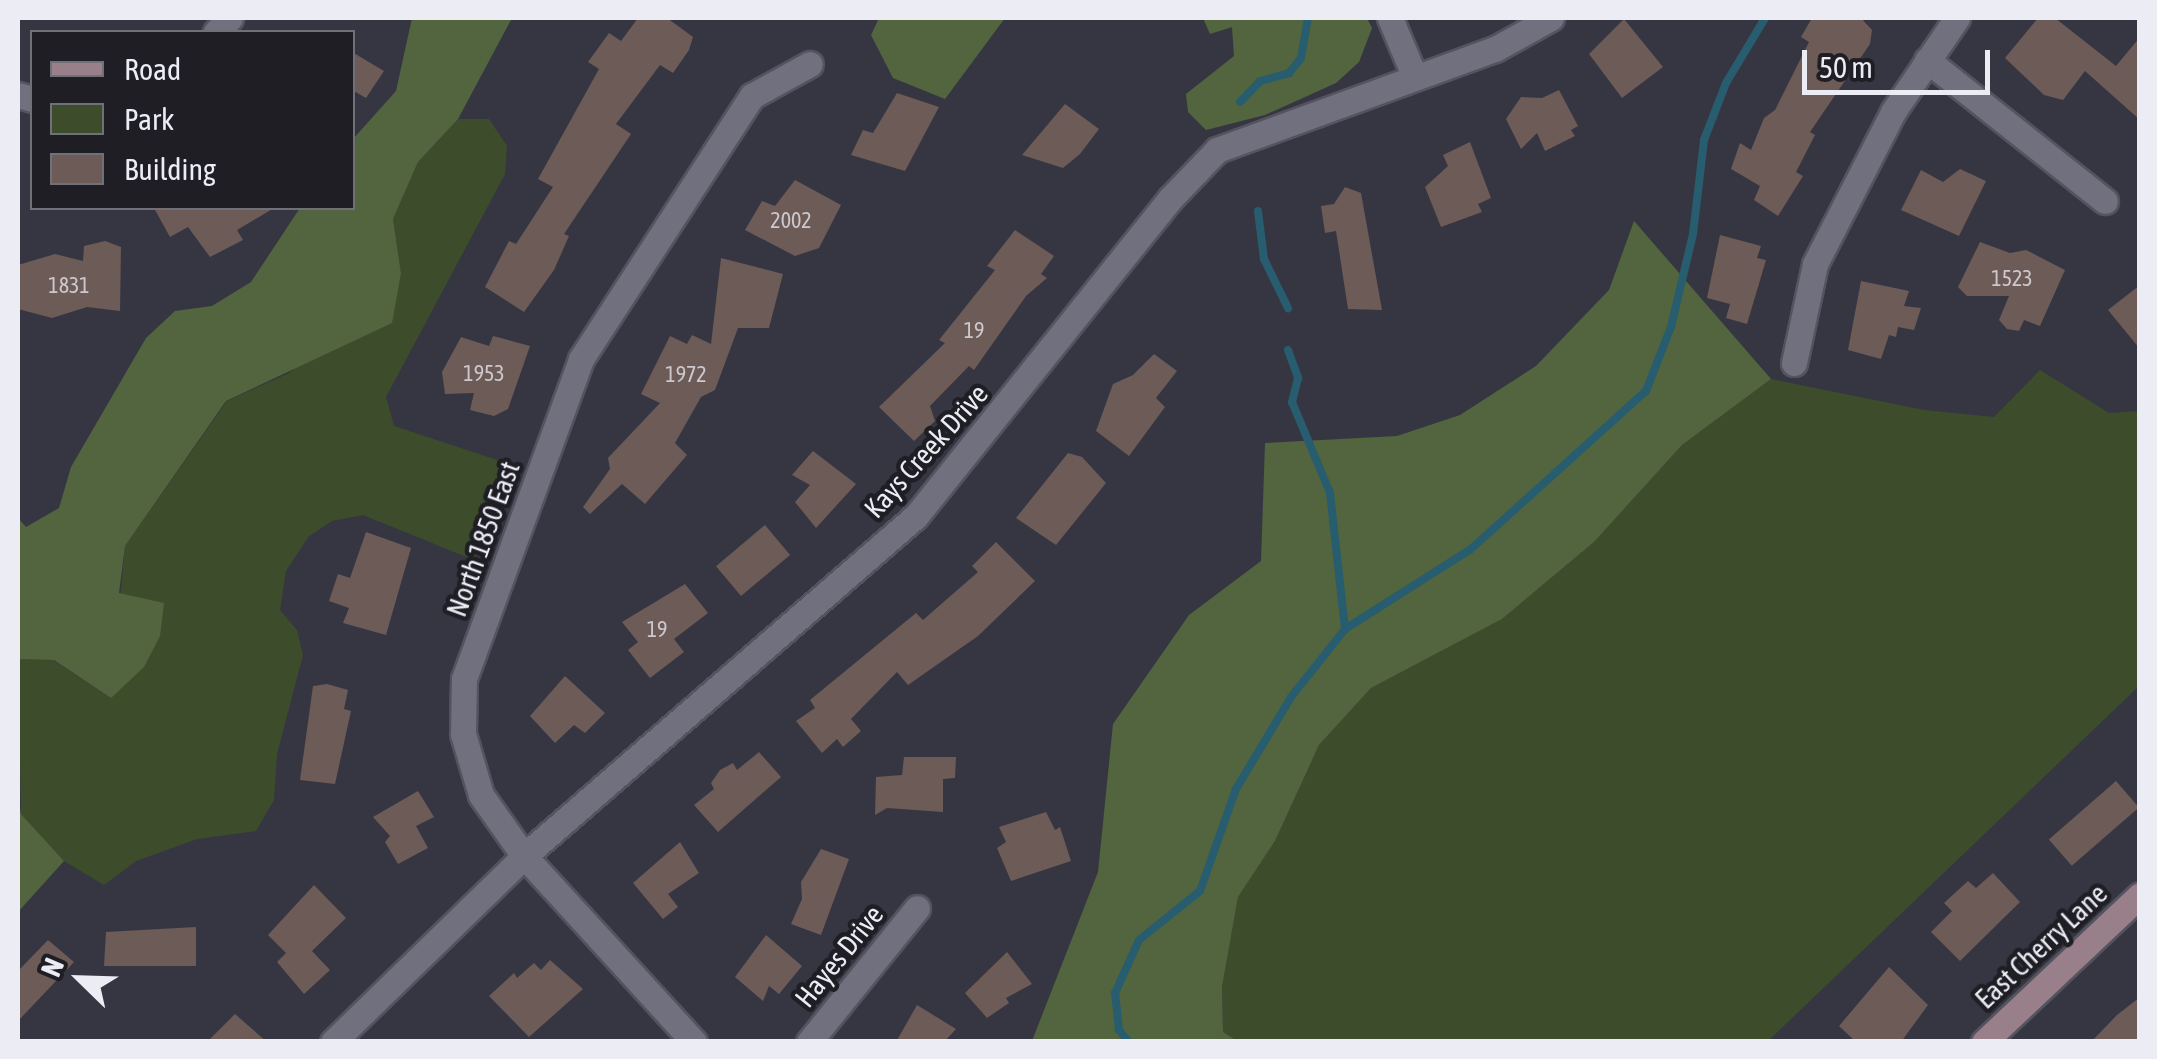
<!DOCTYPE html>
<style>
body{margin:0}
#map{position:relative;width:2157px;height:1059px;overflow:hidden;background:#363643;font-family:"Asap Condensed",sans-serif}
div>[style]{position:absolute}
.green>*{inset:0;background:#3d4d2b}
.forest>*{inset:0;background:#53653e}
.stream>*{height:8px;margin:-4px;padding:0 4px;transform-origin:4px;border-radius:4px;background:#285d6f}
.building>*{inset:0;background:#6c5b56;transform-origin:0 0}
.roads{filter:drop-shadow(2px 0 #54535f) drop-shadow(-2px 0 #54535f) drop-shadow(0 2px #54535f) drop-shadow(0 -2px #54535f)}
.street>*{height:25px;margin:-12.5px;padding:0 12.5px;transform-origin:12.5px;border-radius:12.5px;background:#71707f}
.secondary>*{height:25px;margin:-12.5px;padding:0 12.5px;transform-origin:12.5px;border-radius:12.5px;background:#987f89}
span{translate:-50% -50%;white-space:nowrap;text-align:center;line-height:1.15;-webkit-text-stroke:9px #1e1e24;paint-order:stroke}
.number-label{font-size:22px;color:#ccc8cd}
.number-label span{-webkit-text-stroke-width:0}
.street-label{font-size:28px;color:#ececf5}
.frame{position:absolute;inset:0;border:20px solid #ececf5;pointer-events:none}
.legend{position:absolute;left:30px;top:30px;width:325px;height:180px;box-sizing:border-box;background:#1e1e24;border:2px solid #707078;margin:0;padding:12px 18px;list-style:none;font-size:30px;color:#ececf5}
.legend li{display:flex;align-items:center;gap:20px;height:50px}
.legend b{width:50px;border:2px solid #707078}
.north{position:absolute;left:30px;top:929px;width:100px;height:100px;-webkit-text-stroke:8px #1e1e24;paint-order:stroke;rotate:293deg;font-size:28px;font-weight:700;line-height:40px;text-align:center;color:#ececf5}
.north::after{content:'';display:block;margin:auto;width:35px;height:45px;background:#ececf5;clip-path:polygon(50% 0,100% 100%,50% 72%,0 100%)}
.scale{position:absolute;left:1802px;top:50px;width:188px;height:45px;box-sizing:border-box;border:5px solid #ececf5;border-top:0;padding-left:12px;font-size:30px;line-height:35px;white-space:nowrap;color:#ececf5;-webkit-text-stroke:8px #1e1e24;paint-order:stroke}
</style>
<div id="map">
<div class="green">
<div style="clip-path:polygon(458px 119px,489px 119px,507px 146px,505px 174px,386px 397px,394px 426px,512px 465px,474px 560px,363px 515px,332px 521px,308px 537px,286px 571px,280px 610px,297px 630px,303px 655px,277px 754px,274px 800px,256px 831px,197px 839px,136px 861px,104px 885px,64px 861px,21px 814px,18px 659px,53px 660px,111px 698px,125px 546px,227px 401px,289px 373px,401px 273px,393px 219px,418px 162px)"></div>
<div style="clip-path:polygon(2040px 370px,2109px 413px,2139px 411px,2139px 686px,1768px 1041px,1237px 1042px,1223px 1032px,1222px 987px,1238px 897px,1275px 841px,1319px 745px,1371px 688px,1502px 619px,1594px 542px,1682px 445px,1771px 379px,1924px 410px,1994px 417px)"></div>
</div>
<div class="forest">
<div style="clip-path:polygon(412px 18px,512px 18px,458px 119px,418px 162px,393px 219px,401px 273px,392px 323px,226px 401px,125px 546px,119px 593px,164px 603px,160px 636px,144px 667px,111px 698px,54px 660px,18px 659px,18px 518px,26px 527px,59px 508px,71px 467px,146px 338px,175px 311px,212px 306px,251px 282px,300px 208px,352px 208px,353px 139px,396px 91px)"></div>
<div style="clip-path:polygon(879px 18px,1005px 18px,945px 99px,893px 78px,871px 35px)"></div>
<div style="clip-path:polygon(1203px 18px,1367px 18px,1372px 28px,1359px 62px,1336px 83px,1265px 115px,1206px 130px,1188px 112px,1186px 94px,1234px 56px,1232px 27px,1210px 34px)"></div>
<div style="clip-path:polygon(1634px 221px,1771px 379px,1682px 445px,1594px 542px,1502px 619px,1371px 688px,1319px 745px,1275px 841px,1238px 897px,1222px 987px,1223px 1032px,1237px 1041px,1032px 1041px,1098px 872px,1113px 724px,1189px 615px,1261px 561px,1265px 443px,1397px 436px,1460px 415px,1536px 366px,1609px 290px)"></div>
<div style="clip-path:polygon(18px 796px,21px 814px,64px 861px,18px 912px)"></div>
</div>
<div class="stream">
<div style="left:1240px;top:102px;width:29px;rotate:-46deg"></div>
<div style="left:1260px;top:81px;width:30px;rotate:-15deg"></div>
<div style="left:1289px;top:73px;width:19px;rotate:-51deg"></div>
<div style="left:1301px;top:58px;width:41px;rotate:-80.1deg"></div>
<div style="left:1258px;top:211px;width:48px;rotate:82.9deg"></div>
<div style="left:1264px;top:259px;width:55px;rotate:63.9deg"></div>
<div style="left:1288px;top:350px;width:30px;rotate:70deg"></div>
<div style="left:1298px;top:378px;width:25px;rotate:104deg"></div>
<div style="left:1292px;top:402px;width:99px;rotate:67.3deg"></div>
<div style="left:1330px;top:493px;width:137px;rotate:83.7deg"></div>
<div style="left:1129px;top:1042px;width:16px;rotate:-130deg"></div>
<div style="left:1119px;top:1030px;width:37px;rotate:-96deg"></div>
<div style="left:1115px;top:993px;width:58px;rotate:-65.6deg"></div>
<div style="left:1139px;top:940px;width:78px;rotate:-38.8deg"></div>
<div style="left:1200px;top:891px;width:108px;rotate:-70.6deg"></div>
<div style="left:1236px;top:789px;width:107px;rotate:-59.1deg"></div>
<div style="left:1291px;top:697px;width:87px;rotate:-51.5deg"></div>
<div style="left:1345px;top:629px;width:149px;rotate:-32.4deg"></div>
<div style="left:1471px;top:549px;width:236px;rotate:-42.1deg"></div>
<div style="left:1646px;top:391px;width:69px;rotate:-68.7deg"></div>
<div style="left:1671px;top:327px;width:96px;rotate:-76.7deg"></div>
<div style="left:1693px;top:234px;width:95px;rotate:-83.3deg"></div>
<div style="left:1704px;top:140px;width:61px;rotate:-68.9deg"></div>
<div style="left:1726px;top:83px;width:76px;rotate:-59deg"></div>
</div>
<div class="building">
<div style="clip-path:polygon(638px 18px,667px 18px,693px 37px,689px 50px,673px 73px,660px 65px,616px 124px,631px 134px,564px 234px,569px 236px,554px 270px,524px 312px,485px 287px,509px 241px,516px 244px,553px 187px,538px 179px,599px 69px,588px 62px,609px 33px,621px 41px)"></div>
<div style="clip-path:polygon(1812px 18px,1861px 18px,1872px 30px,1870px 44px,1810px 132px,1815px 135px,1796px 172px,1803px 176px,1778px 216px,1754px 200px,1760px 186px,1731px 169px,1740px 143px,1751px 150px,1764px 118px,1775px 110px,1809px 42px,1801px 37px)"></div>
<div style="clip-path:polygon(2038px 18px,2055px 18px,2116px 66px,2140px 37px,2140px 120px,2085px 71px,2063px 100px,2044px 95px,2005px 58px)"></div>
<div style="clip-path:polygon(1624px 19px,1663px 67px,1622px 98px,1589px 54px)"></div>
<div style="clip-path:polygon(352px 52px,384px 71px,366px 98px,352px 90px)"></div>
<div style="clip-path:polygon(1559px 90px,1578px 126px,1571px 130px,1575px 136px,1545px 151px,1537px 133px,1521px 149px,1506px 119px,1521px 97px,1542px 98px)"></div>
<div style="clip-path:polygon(897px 93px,939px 107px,905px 171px,851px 155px,863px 130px,873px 133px)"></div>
<div style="clip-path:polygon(1065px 104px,1099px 129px,1080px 154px,1063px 168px,1022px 155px)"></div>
<div style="clip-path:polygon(1470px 142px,1491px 198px,1478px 204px,1482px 212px,1441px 227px,1425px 187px,1448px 166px,1443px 155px)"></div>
<div style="clip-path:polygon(1960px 169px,1986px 181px,1959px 236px,1901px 210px,1921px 170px,1943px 182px)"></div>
<div style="clip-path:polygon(795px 180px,841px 205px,819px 248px,795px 256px,745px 230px,762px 201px,775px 206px)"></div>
<div style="clip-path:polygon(1345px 187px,1361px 193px,1382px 310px,1348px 309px,1336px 231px,1325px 233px,1321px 206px,1334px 204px)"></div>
<div style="clip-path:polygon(154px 208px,274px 208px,237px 230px,243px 240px,210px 257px,188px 227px,170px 237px)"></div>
<div style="clip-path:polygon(1015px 230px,1054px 256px,1041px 274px,1047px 278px,1026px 296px,974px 370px,969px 366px,930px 406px,935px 421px,914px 441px,879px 407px,945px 343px,939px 340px,995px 270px,987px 266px)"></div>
<div style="clip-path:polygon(1720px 235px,1761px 246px,1757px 258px,1766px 260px,1747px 324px,1726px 318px,1730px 304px,1707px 298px)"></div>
<div style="clip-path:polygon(105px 241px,121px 247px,120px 311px,87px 307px,52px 318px,18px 309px,18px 265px,55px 254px,83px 261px,84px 246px)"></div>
<div style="clip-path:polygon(1980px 242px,2010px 253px,2026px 250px,2065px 270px,2040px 326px,2024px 320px,2019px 331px,2007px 329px,1999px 320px,2009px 296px,1967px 296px,1958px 287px)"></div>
<div style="clip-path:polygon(721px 258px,783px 274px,769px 328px,738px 328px,715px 390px,701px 397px,675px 443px,687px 455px,645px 504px,622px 484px,590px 514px,583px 507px,610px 469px,608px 458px,660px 403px,641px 394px,670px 336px,687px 344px,692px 335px,711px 344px)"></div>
<div style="clip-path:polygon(1861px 281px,1909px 291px,1904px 306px,1921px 308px,1914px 330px,1898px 327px,1896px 337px,1889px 335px,1881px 359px,1848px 350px)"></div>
<div style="clip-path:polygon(2140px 285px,2140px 349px,2108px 310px)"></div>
<div style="clip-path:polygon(493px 336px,530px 346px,508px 409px,494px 416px,470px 410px,474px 393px,445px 394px,442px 372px,461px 337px,489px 346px)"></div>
<div style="clip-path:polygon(1154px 354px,1177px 371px,1156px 398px,1165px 407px,1129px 456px,1096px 431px,1113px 384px,1133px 375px)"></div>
<div style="clip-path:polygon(813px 451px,856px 484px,816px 528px,795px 502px,810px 485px,792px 475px)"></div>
<div style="clip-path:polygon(1068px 453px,1082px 457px,1106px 483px,1056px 545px,1016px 518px)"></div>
<div style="left:765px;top:525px;width:39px;height:64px;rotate:50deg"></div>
<div style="clip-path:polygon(366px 532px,411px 548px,386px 635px,343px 623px,349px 608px,329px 601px,338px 574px,350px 578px)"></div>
<div style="clip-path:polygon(996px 542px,1035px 581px,978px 636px,908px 685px,897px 672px,851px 719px,861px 731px,843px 747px,837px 739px,822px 753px,796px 721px,815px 708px,810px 700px,916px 613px,923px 620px,978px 572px,972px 566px)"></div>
<div style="clip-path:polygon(685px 584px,708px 613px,674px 639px,684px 652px,650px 678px,628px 650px,638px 642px,622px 622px)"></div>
<div style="clip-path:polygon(565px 676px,605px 713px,585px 733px,574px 725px,555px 743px,530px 716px)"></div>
<div style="clip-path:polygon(327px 684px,348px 690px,344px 709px,351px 711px,335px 784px,300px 780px,313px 686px)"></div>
<div style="clip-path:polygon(759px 752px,781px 777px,718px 832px,694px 805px,714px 789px,711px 783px,720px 770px,733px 763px,737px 770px)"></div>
<div style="clip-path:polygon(904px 757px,956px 757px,955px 778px,943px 779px,943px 812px,887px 808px,875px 815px,876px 777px,902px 775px)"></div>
<div style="left:2116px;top:781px;width:35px;height:89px;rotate:49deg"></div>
<div style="clip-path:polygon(418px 791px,434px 817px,416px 826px,428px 848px,398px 864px,385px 842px,390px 836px,373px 817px)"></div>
<div style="clip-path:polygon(1046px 812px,1055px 830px,1060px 827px,1071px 861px,1011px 881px,997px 848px,1006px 842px,999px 827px)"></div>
<div style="clip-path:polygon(680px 842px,699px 873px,668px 894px,678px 907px,663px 919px,633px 883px)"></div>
<div style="clip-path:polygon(821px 849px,849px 859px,821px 935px,791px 924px,802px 899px,801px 882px)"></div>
<div style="clip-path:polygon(1993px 873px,2020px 902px,1960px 961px,1931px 932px,1952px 911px,1944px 903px,1968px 881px,1976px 888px)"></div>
<div style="clip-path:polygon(314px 885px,346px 918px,312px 951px,330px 970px,304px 994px,277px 962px,286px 953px,268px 935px)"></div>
<div style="clip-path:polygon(196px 927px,196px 966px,104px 966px,106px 932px)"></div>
<div style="clip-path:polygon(766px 935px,802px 966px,779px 994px,769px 986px,763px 1001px,735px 977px)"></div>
<div style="clip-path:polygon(48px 940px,74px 962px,18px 1021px,18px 971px)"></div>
<div style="clip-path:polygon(1007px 952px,1032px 984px,1006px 998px,1009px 1003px,987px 1018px,965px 993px)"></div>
<div style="clip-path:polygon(550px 960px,583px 989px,529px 1037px,489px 996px,514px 973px,517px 978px,534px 963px,541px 970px)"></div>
<div style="clip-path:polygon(1889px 967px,1928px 1005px,1901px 1042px,1856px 1042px,1839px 1026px)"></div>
<div style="clip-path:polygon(2140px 997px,2140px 1042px,2091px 1042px,2117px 1015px)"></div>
<div style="clip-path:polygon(917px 1005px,956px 1029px,944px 1042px,896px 1042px)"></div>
<div style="clip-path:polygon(235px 1014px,267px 1042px,207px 1042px)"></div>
</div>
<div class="roads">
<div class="street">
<div style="left:1390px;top:18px;width:62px;rotate:67.2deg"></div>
<div style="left:216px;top:32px;width:20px;rotate:-45deg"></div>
<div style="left:1927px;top:60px;width:227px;rotate:38.4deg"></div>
<div style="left:18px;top:95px;width:15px;rotate:16deg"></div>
<div style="left:1794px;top:363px;width:101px;rotate:-78deg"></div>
<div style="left:1815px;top:264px;width:171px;rotate:-62.8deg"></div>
<div style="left:1893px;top:112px;width:114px;rotate:-55.8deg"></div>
<div style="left:333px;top:1042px;width:267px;rotate:-44.2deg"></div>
<div style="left:524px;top:856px;width:519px;rotate:-40.94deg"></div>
<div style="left:916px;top:516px;width:406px;rotate:-51.3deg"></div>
<div style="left:1170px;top:199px;width:68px;rotate:-46.2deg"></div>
<div style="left:1217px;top:150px;width:296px;rotate:-20deg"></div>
<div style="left:1495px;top:49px;width:64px;rotate:-29deg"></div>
<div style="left:694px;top:1042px;width:252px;rotate:-132.4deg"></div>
<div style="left:524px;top:856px;width:75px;rotate:-125.2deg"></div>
<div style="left:481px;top:795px;width:64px;rotate:-106.4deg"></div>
<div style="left:463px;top:734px;width:55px;rotate:-89deg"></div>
<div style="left:464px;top:679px;width:341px;rotate:-69.9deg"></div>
<div style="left:581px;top:359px;width:314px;rotate:-57deg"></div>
<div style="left:752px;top:96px;width:66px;rotate:-28.9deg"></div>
<div style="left:809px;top:1042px;width:172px;rotate:-51.1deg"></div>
</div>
<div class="secondary">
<div style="left:1984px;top:1042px;width:214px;rotate:-43.3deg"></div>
</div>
</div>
<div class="number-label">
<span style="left:791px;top:221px">2002</span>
<span style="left:2012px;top:279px">1523</span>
<span style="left:69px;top:286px">1831</span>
<span style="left:974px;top:331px">19</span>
<span style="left:484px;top:374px">1953</span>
<span style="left:686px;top:375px">1972</span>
<span style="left:657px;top:630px">19</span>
</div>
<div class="street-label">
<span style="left:926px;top:451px;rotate:-48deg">Kays Creek Drive</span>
<span style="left:483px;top:539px;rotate:-70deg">North 1850 East</span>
<span style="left:2041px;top:946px;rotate:-43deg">East Cherry Lane</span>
<span style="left:839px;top:956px;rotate:-51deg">Hayes Drive</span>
</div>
<div class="frame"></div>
<ul class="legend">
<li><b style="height:12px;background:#987f89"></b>Road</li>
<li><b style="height:28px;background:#3d4d2b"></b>Park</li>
<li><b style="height:28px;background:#6c5b56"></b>Building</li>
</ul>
<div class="north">N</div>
<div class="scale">50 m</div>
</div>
